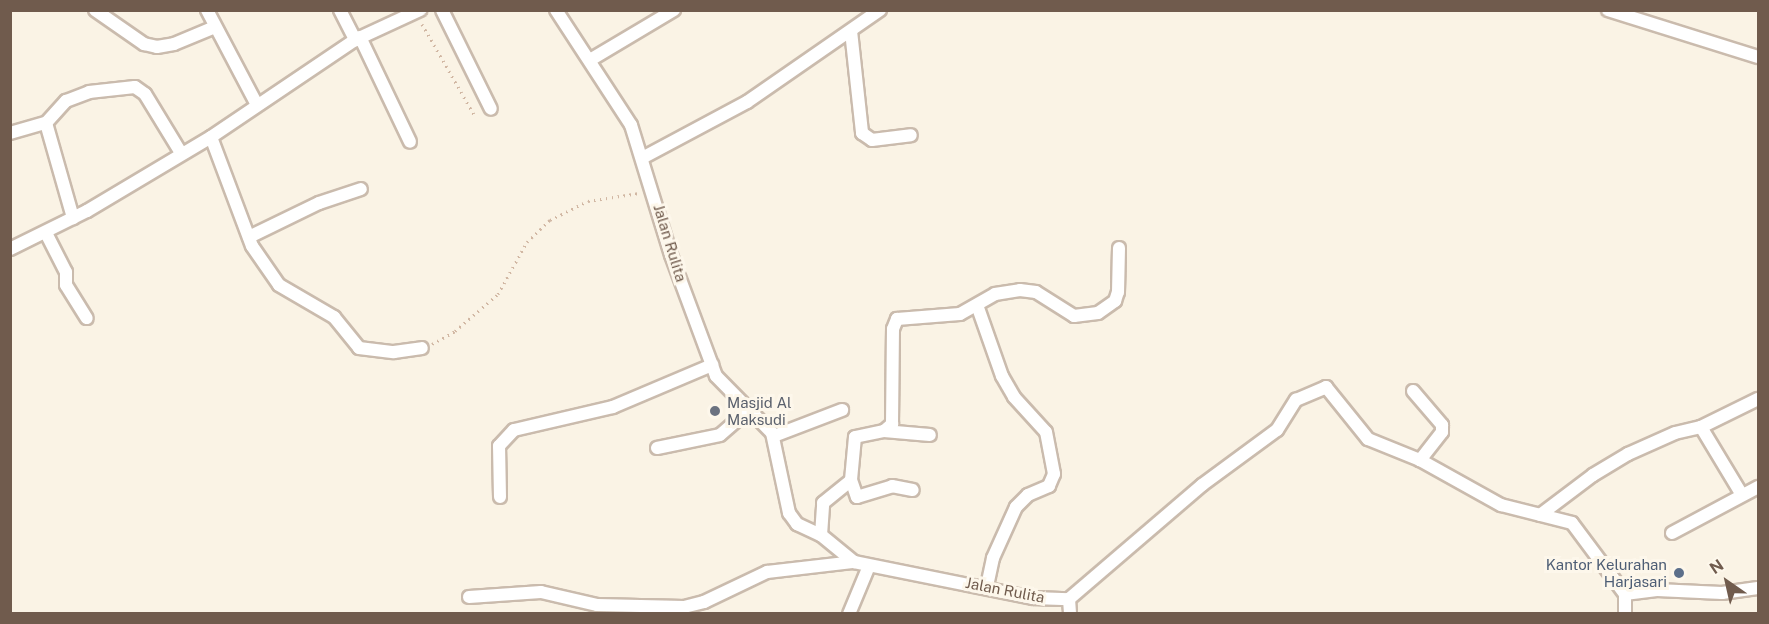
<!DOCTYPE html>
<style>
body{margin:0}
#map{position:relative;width:1769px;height:624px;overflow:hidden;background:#faf3e5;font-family:"Public Sans",sans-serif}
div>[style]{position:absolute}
.path>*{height:3px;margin-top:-1.5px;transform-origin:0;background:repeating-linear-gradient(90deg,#d1b7a3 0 1.5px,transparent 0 6px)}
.roads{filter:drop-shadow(2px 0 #cabbad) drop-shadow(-2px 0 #cabbad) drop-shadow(0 2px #cabbad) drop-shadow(0 -2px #cabbad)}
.street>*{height:12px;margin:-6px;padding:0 6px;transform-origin:6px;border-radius:6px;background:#fff}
.dots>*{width:16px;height:16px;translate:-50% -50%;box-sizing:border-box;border:3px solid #fdf7eb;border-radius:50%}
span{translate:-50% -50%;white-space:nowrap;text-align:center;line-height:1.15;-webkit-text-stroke:6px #fdf7eb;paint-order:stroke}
.street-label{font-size:15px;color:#705b4d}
.worship-label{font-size:15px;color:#5b616d}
.left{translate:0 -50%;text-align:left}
.service-label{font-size:15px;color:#4e5e75}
.right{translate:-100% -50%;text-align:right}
.frame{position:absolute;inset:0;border:12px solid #705b4d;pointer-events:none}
.north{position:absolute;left:1697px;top:552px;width:60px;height:60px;-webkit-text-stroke:4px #fdf7eb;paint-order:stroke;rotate:326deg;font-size:16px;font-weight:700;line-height:24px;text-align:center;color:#705b4d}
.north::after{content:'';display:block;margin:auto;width:21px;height:27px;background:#705b4d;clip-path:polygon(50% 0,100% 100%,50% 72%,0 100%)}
</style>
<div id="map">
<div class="path">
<div style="left:422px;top:24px;width:106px;rotate:60.1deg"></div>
<div style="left:432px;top:344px;width:26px;rotate:-29deg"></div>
<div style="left:455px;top:331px;width:57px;rotate:-40.7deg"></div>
<div style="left:498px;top:294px;width:60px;rotate:-60.9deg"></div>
<div style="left:527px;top:242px;width:32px;rotate:-44deg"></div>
<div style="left:550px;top:220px;width:42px;rotate:-26.6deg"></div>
<div style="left:588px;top:201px;width:52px;rotate:-8.9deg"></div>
</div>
<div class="roads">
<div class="street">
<div style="left:95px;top:10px;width:60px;rotate:34.8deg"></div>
<div style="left:144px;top:44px;width:13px;rotate:13deg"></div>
<div style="left:157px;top:47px;width:17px;rotate:-10deg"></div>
<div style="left:174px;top:44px;width:44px;rotate:-22.5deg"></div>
<div style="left:207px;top:10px;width:105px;rotate:62.2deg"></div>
<div style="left:340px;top:10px;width:34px;rotate:63deg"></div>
<div style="left:442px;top:10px;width:110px;rotate:63.7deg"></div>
<div style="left:556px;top:10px;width:137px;rotate:56.9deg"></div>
<div style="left:631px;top:125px;width:136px;rotate:72.9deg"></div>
<div style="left:671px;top:255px;width:129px;rotate:69.6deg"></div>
<div style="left:716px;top:376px;width:80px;rotate:45.5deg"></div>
<div style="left:772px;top:433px;width:82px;rotate:78deg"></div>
<div style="left:789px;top:513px;width:14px;rotate:54deg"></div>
<div style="left:797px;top:524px;width:26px;rotate:25deg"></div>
<div style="left:821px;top:535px;width:43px;rotate:39.3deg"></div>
<div style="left:854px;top:562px;width:183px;rotate:11.4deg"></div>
<div style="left:1033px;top:598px;width:36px;rotate:2deg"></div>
<div style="left:1069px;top:599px;width:175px;rotate:-40.6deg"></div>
<div style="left:1202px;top:485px;width:93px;rotate:-36.3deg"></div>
<div style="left:1277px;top:430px;width:36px;rotate:-58deg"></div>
<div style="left:1296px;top:400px;width:33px;rotate:-23deg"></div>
<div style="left:1326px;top:387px;width:67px;rotate:51.1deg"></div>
<div style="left:1368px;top:439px;width:56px;rotate:22deg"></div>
<div style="left:1420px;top:460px;width:93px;rotate:29.1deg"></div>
<div style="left:1501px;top:505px;width:73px;rotate:14.2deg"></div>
<div style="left:1572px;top:523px;width:89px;rotate:53.3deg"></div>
<div style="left:1625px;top:594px;width:20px;rotate:90deg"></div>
<div style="left:1608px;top:10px;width:157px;rotate:17.4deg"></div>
<div style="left:851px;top:31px;width:103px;rotate:83.8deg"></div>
<div style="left:862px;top:133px;width:12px;rotate:35deg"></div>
<div style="left:872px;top:140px;width:39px;rotate:-7deg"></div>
<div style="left:360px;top:37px;width:116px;rotate:64.5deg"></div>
<div style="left:590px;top:60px;width:98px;rotate:-30.8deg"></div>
<div style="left:46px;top:123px;width:99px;rotate:74.1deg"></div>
<div style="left:10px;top:133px;width:37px;rotate:-16deg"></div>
<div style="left:46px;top:123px;width:30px;rotate:-48deg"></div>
<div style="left:66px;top:101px;width:25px;rotate:-21deg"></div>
<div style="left:89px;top:92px;width:46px;rotate:-6.2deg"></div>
<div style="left:135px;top:87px;width:12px;rotate:35deg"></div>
<div style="left:145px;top:94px;width:69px;rotate:58.6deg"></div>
<div style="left:211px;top:137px;width:116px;rotate:69.4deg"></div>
<div style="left:252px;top:246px;width:47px;rotate:55.3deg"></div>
<div style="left:279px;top:285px;width:64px;rotate:30.2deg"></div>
<div style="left:334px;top:317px;width:40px;rotate:51deg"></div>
<div style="left:359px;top:348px;width:35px;rotate:7deg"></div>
<div style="left:394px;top:352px;width:28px;rotate:-8deg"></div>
<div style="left:644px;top:157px;width:117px;rotate:-28.1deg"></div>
<div style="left:747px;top:102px;width:162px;rotate:-34.7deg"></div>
<div style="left:46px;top:233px;width:44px;rotate:62.9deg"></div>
<div style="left:66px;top:272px;width:13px;rotate:90deg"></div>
<div style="left:66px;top:285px;width:39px;rotate:58deg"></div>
<div style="left:249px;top:237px;width:78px;rotate:-25.9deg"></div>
<div style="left:319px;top:203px;width:44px;rotate:-18.4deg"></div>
<div style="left:10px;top:249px;width:86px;rotate:-26.3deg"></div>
<div style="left:87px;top:211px;width:144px;rotate:-30.8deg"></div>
<div style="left:211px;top:137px;width:174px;rotate:-34deg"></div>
<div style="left:355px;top:40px;width:72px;rotate:-24.8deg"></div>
<div style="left:977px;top:305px;width:75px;rotate:70.6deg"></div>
<div style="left:1002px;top:376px;width:24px;rotate:60deg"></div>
<div style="left:1014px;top:397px;width:47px;rotate:47.6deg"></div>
<div style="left:1046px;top:432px;width:43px;rotate:79.2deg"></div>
<div style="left:1054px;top:474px;width:13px;rotate:113deg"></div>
<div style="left:1049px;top:486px;width:23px;rotate:157deg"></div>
<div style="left:1028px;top:495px;width:17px;rotate:135deg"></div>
<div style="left:1016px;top:507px;width:56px;rotate:114.3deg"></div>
<div style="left:993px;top:558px;width:29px;rotate:102deg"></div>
<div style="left:1413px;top:391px;width:45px;rotate:49.5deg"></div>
<div style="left:1442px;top:425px;width:7px;rotate:90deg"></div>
<div style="left:1442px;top:432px;width:36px;rotate:128deg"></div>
<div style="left:1701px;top:427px;width:79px;rotate:58.9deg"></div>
<div style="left:884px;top:431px;width:46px;rotate:5deg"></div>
<div style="left:774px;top:436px;width:73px;rotate:-20.9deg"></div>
<div style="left:657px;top:448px;width:64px;rotate:-11.7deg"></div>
<div style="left:720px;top:435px;width:38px;rotate:-41deg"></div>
<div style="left:851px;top:480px;width:18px;rotate:71deg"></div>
<div style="left:857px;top:497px;width:37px;rotate:-17deg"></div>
<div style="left:892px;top:486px;width:21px;rotate:11deg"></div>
<div style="left:500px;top:497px;width:51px;rotate:-91.1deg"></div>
<div style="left:499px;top:446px;width:22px;rotate:-47deg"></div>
<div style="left:514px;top:430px;width:102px;rotate:-13.1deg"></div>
<div style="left:613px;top:407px;width:108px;rotate:-23deg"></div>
<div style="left:1540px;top:515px;width:66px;rotate:-37deg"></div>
<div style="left:1593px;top:475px;width:41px;rotate:-31deg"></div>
<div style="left:1628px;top:454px;width:51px;rotate:-24.1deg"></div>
<div style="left:1675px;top:433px;width:27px;rotate:-13deg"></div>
<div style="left:1701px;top:427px;width:64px;rotate:-26.2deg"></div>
<div style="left:1672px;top:533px;width:98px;rotate:-28.1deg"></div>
<div style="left:821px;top:535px;width:32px;rotate:-86deg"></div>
<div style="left:823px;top:503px;width:36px;rotate:-39deg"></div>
<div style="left:851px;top:480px;width:43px;rotate:-84.7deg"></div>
<div style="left:855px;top:437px;width:30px;rotate:-12deg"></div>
<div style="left:884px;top:431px;width:11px;rotate:-41deg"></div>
<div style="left:892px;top:424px;width:95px;rotate:-89.4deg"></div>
<div style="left:893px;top:329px;width:11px;rotate:-68deg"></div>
<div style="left:897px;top:319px;width:63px;rotate:-4.5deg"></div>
<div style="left:960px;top:314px;width:40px;rotate:-29.7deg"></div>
<div style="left:995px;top:294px;width:25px;rotate:-9deg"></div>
<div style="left:1020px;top:290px;width:16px;rotate:7deg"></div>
<div style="left:1036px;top:292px;width:45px;rotate:32.3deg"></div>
<div style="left:1074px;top:316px;width:24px;rotate:-7deg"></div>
<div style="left:1098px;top:313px;width:21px;rotate:-35deg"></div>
<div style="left:1115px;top:301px;width:9px;rotate:-72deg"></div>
<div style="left:1118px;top:292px;width:44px;rotate:-88.7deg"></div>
<div style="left:1625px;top:594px;width:32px;rotate:-7deg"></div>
<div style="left:1657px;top:590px;width:65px;rotate:2.6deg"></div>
<div style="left:1722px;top:593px;width:36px;rotate:-8deg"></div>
<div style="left:469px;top:597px;width:72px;rotate:-4deg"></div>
<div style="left:541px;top:592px;width:57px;rotate:13.1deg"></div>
<div style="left:597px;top:605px;width:87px;rotate:1.3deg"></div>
<div style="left:684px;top:607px;width:21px;rotate:-14deg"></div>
<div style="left:704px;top:602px;width:70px;rotate:-25.5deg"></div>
<div style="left:767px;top:572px;width:88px;rotate:-6.6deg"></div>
<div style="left:1069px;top:599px;width:15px;rotate:86deg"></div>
<div style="left:849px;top:614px;width:52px;rotate:-67.4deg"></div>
</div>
</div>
<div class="dots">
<div style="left:715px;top:411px;background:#6b7280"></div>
<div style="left:1679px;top:573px;background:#5c6f8a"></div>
</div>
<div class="street-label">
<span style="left:670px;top:243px;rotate:73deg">Jalan Rulita</span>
<span style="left:1005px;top:590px;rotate:11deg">Jalan Rulita</span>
</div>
<div class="worship-label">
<span class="left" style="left:727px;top:411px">Masjid Al<br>Maksudi</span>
</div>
<div class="service-label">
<span class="right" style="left:1667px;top:573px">Kantor Kelurahan<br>Harjasari</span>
</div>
<div class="frame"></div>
<div class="north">N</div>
</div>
